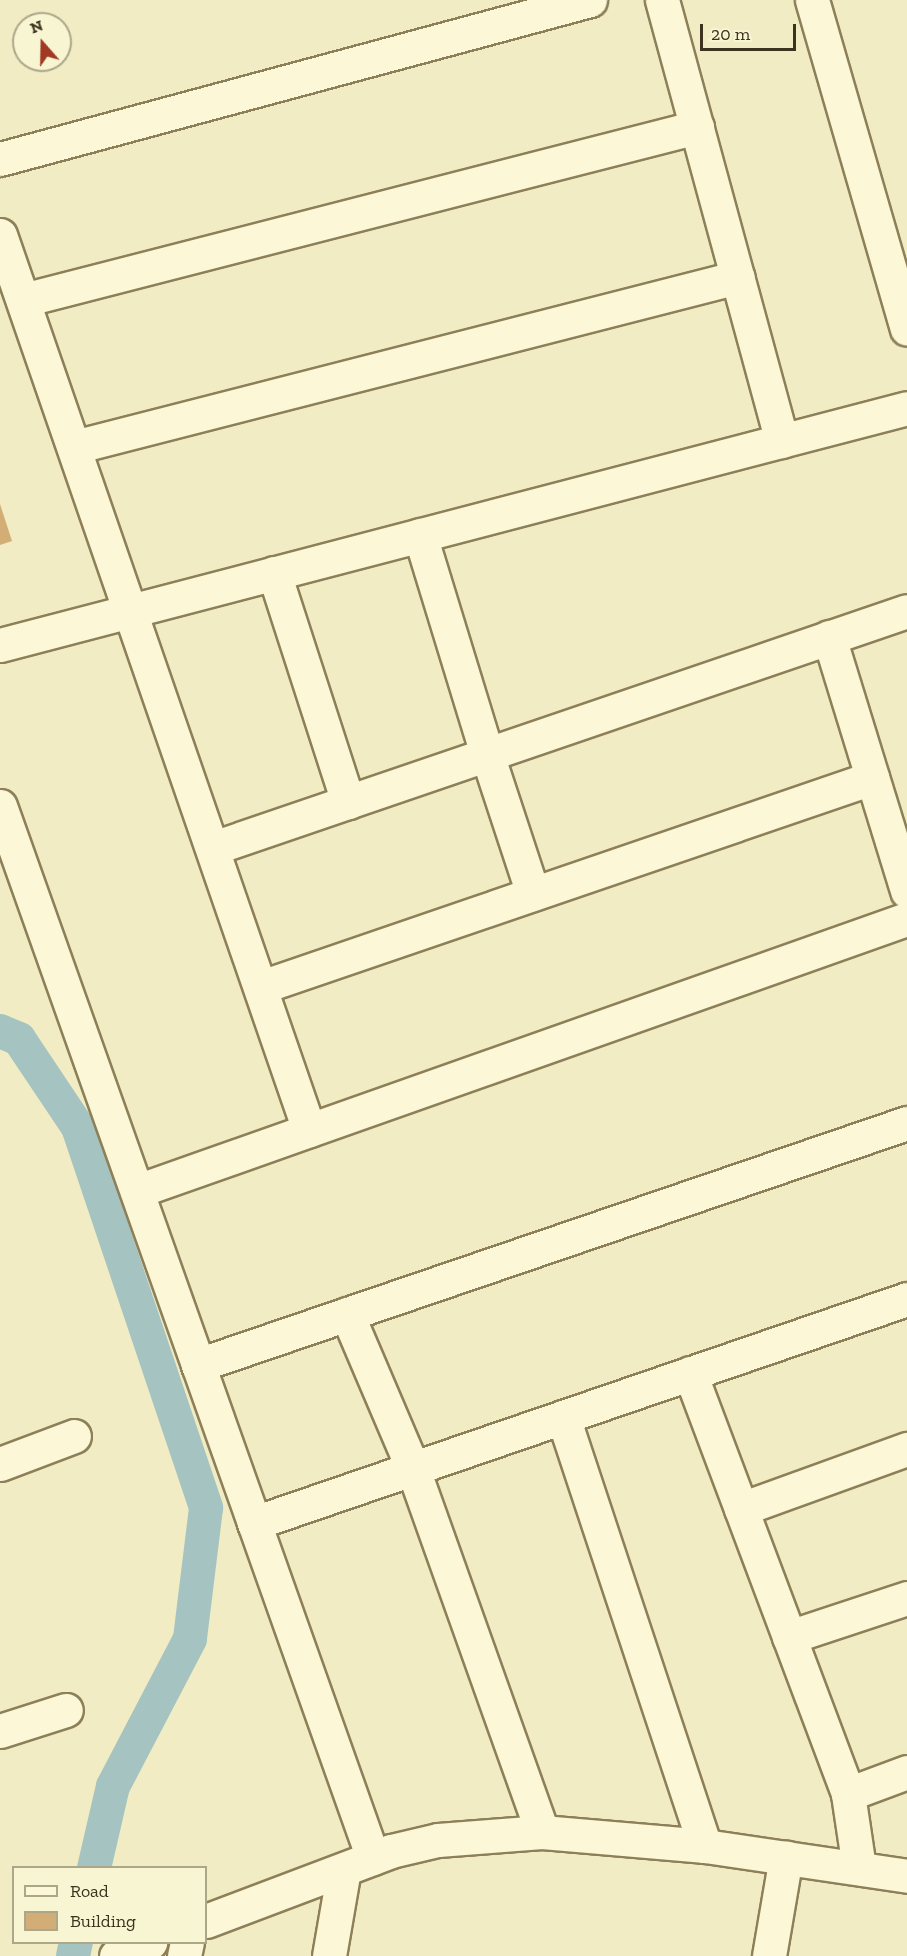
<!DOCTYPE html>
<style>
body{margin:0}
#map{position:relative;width:907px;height:1956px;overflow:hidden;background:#f1ecc3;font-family:"Zilla Slab",serif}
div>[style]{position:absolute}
.canal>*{height:34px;margin:-17px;padding:0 17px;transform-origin:17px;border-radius:17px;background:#a5c4c1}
.building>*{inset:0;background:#d2ae76}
.roads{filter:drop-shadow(2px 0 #8d7f58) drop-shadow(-2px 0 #8d7f58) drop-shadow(0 2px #8d7f58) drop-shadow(0 -2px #8d7f58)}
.minor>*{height:33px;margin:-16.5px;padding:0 16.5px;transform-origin:16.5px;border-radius:16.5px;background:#fbf7d7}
span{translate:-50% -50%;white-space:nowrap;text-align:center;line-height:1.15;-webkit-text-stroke:4.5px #f8f5d3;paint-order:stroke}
.legend{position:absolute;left:12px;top:1866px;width:195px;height:78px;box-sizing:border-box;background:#f8f5d3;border:2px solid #ada78a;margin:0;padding:8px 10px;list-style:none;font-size:18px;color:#3c321d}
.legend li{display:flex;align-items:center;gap:12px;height:30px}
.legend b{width:30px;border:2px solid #ada78a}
.north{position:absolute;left:12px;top:12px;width:60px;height:60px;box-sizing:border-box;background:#f8f5d3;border:2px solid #ada78a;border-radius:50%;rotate:340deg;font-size:16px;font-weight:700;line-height:24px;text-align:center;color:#3c321d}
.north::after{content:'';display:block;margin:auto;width:21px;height:27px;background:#a13a23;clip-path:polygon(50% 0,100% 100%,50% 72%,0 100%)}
.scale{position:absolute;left:700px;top:24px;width:96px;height:27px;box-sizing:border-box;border:3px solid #3c321d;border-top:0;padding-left:8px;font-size:18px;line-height:21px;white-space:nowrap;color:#3c321d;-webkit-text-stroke:4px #f8f5d3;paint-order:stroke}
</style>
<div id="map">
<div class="canal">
<div style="left:0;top:1031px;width:21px;rotate:23deg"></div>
<div style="left:19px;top:1039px;width:106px;rotate:56.2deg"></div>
<div style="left:78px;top:1127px;width:402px;rotate:71.4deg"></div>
<div style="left:206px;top:1508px;width:132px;rotate:97deg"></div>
<div style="left:190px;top:1639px;width:166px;rotate:117.6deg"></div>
<div style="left:113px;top:1786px;width:84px;rotate:103deg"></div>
<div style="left:73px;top:1956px;width:14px;rotate:-78deg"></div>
</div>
<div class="building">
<div style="clip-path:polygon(0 504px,12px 541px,0 545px)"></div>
</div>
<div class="roads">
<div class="minor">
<div style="left:662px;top:0;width:457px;rotate:74.8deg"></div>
<div style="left:812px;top:0;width:342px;rotate:73.9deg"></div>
<div style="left:0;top:159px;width:611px;rotate:-15.08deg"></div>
<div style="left:0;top:235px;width:947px;rotate:70.95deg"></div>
<div style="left:23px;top:300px;width:696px;rotate:-14.4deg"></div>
<div style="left:74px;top:447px;width:685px;rotate:-14.36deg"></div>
<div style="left:420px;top:535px;width:229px;rotate:73deg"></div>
<div style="left:487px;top:754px;width:147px;rotate:71.8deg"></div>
<div style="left:274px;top:573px;width:241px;rotate:72.1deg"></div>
<div style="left:829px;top:637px;width:266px;rotate:72.9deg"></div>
<div style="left:0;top:645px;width:937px;rotate:-14.64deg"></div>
<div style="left:0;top:806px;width:1116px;rotate:70.48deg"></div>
<div style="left:213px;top:848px;width:733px;rotate:-18.85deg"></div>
<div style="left:261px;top:987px;width:646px;rotate:-18.88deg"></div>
<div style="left:137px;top:1191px;width:817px;rotate:-19.46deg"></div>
<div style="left:347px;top:1314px;width:168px;rotate:66.9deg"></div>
<div style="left:413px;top:1469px;width:385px;rotate:70.4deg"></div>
<div style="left:198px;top:1365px;width:749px;rotate:-18.85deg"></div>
<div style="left:690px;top:1373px;width:450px;rotate:69.4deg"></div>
<div style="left:848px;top:1794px;width:63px;rotate:-20.4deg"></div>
<div style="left:563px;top:1417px;width:452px;rotate:71.7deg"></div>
<div style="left:0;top:1464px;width:79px;rotate:-20.7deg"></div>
<div style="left:741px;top:1509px;width:177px;rotate:-19.9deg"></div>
<div style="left:254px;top:1523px;width:690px;rotate:-18.93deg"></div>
<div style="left:789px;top:1637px;width:124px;rotate:-18.3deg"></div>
<div style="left:0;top:1731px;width:69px;rotate:-17.7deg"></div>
<div style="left:848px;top:1794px;width:75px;rotate:81.5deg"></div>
<div style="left:206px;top:1921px;width:198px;rotate:-20.7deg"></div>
<div style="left:391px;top:1851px;width:48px;rotate:-13.2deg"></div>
<div style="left:438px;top:1840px;width:104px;rotate:-4.4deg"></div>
<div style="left:542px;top:1832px;width:164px;rotate:4.9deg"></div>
<div style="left:705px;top:1846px;width:204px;rotate:8.4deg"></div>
<div style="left:116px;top:1956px;width:37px;rotate:-22deg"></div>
<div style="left:184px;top:1956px;width:14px;rotate:-78deg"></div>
<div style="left:329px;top:1956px;width:88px;rotate:-80.2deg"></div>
<div style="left:769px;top:1956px;width:100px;rotate:-80.3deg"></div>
</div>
</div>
<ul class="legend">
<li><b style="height:8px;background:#fbf7d7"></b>Road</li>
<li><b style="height:16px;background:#d2ae76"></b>Building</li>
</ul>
<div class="north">N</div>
<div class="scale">20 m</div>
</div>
